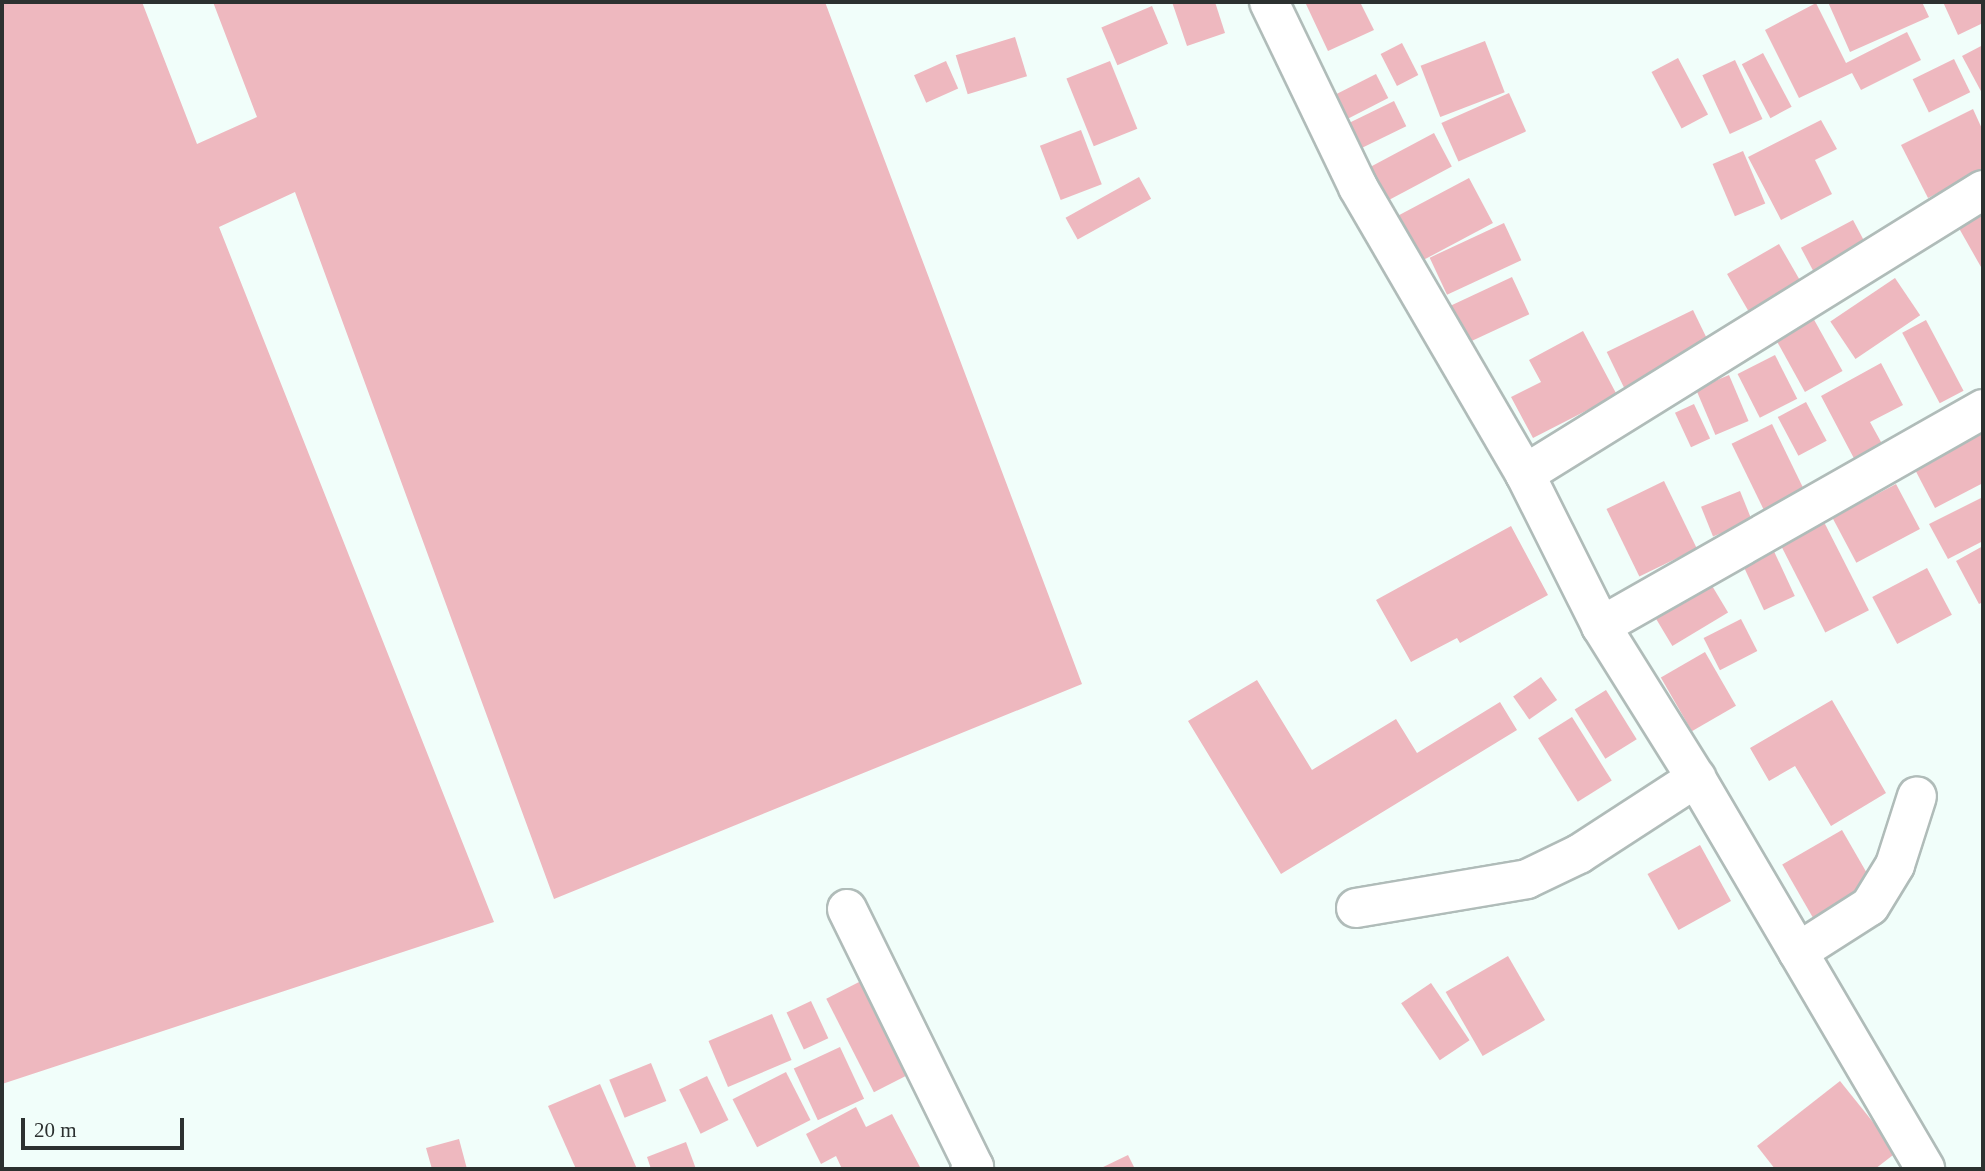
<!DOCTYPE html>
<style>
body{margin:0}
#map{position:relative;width:1985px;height:1171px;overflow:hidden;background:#f1fefa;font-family:Georgia,serif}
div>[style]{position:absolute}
.building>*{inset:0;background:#eeb8bf;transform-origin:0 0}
.roads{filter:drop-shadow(2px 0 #b0bcb9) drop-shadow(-2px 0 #b0bcb9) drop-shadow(0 2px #b0bcb9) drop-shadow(0 -2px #b0bcb9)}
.minor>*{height:38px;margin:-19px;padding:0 19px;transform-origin:19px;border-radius:19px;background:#fff}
span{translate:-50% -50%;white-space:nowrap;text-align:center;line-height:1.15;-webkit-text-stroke:7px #f1fefa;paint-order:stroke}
.frame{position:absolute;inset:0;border:4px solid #2c3130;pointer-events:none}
.scale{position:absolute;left:21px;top:1118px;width:163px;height:32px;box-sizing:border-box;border:4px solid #2c3130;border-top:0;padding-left:9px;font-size:21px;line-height:24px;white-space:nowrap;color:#2c3130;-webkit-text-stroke:5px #f1fefa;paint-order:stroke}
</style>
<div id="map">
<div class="building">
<div style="clip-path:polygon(2px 2px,142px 2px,197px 144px,257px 117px,213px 2px,825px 2px,1082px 684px,554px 899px,295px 192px,219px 227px,494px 922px,2px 1084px)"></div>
<div style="clip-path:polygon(1172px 2px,1215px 2px,1225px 33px,1187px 46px)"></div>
<div style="clip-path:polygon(1305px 2px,1360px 2px,1374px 30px,1328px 51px)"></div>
<div style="clip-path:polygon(1828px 2px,1922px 2px,1929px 17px,1850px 52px)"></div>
<div style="clip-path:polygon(1943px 2px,1983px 2px,1983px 23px,1958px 35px)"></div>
<div style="clip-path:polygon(1816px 3px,1846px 63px,1907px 32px,1921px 60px,1861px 90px,1852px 73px,1799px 98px,1765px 30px)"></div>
<div style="left:1152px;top:6px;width:41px;height:55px;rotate:67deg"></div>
<div style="left:1015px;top:37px;width:41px;height:62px;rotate:73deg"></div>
<div style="left:1485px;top:41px;width:55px;height:69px;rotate:69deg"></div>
<div style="left:1402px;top:43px;width:36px;height:24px;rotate:63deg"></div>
<div style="clip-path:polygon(1983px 45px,1983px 95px,1962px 56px)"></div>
<div style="left:1763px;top:53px;width:61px;height:24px;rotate:62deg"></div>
<div style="left:1678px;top:58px;width:64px;height:30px;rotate:62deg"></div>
<div style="left:1954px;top:59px;width:37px;height:46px;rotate:64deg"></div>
<div style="left:1735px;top:60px;width:65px;height:36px;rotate:65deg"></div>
<div style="left:946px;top:61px;width:30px;height:35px;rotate:66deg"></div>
<div style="left:1110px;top:61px;width:73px;height:47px;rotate:68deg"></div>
<div style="left:1376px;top:74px;width:27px;height:47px;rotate:63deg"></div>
<div style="left:1509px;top:93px;width:42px;height:74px;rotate:66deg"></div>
<div style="left:1394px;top:101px;width:28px;height:49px;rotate:64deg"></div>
<div style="clip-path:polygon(1973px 109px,1983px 131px,1983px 171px,1928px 198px,1901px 145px)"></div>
<div style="clip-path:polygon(1821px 120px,1837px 149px,1815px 160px,1832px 194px,1781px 220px,1748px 157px)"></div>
<div style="left:1081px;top:130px;width:58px;height:44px;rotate:69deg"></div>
<div style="left:1434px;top:133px;width:38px;height:76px;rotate:62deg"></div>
<div style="left:1743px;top:151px;width:57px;height:33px;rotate:67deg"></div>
<div style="left:1139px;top:177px;width:25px;height:84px;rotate:61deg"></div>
<div style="left:1469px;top:178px;width:51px;height:88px;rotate:62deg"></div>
<div style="clip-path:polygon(1983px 208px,1983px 266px,1981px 267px,1956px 223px)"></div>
<div style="left:1853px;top:220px;width:38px;height:59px;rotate:62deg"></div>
<div style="left:1504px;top:223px;width:41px;height:82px;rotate:65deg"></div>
<div style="left:1779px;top:244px;width:58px;height:60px;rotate:60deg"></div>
<div style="left:1512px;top:277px;width:41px;height:69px;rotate:65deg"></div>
<div style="left:1895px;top:278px;width:45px;height:78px;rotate:56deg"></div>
<div style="left:1693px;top:310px;width:48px;height:96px;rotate:64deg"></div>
<div style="left:1812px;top:316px;width:63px;height:43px;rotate:61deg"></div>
<div style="left:1926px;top:320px;width:80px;height:27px;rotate:62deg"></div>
<div style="clip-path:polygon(1583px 331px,1617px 395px,1533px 438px,1511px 397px,1541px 382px,1529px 360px)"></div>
<div style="left:1775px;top:355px;width:49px;height:42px;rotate:63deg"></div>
<div style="clip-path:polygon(1881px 363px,1903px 405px,1870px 422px,1886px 451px,1858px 466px,1821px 396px)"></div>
<div style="left:1729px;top:375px;width:50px;height:36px;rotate:67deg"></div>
<div style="left:1806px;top:402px;width:44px;height:32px;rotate:62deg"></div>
<div style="left:1694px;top:404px;width:38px;height:21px;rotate:65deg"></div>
<div style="left:1772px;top:424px;width:77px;height:45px;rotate:64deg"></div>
<div style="clip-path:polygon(1983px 426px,1983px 483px,1935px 508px,1911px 462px)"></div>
<div style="left:1664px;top:481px;width:75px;height:64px;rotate:64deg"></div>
<div style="left:1896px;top:484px;width:51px;height:72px;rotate:62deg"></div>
<div style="left:1740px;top:491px;width:32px;height:42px;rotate:68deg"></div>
<div style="clip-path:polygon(1983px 497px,1983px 541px,1948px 559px,1929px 524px)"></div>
<div style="left:1824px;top:522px;width:99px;height:49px;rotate:63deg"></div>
<div style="clip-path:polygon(1511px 526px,1548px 595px,1460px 643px,1457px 638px,1411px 662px,1376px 600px)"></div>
<div style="clip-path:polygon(1983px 546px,1983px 602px,1979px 604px,1956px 561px)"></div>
<div style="left:1772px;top:547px;width:54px;height:34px;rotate:65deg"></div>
<div style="left:1927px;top:568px;width:53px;height:62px;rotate:62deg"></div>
<div style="left:1708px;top:579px;width:39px;height:65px;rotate:59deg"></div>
<div style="left:1741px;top:619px;width:36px;height:42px;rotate:63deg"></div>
<div style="left:1705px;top:652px;width:62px;height:51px;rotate:60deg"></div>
<div style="left:1541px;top:677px;width:28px;height:34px;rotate:55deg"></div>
<div style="clip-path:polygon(1257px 680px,1312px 770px,1396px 719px,1417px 753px,1500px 702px,1517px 730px,1281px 874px,1188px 721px)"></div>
<div style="left:1606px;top:690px;width:58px;height:37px;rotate:58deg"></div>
<div style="clip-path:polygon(1832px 700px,1886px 793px,1831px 826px,1795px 766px,1769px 781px,1750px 748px)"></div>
<div style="left:1572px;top:717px;width:75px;height:40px;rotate:58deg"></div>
<div style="left:1842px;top:830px;width:69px;height:69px;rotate:60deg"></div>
<div style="left:1700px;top:845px;width:64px;height:60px;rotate:61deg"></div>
<div style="left:1508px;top:956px;width:74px;height:72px;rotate:60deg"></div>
<div style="left:861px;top:981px;width:105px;height:39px;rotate:63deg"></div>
<div style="left:1431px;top:983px;width:69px;height:36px;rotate:56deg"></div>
<div style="left:811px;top:1001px;width:41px;height:27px;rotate:65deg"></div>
<div style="left:772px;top:1014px;width:50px;height:69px;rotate:67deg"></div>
<div style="left:840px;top:1047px;width:57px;height:51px;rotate:65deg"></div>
<div style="left:651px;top:1063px;width:41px;height:45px;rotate:68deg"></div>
<div style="left:786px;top:1072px;width:54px;height:60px;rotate:63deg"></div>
<div style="left:707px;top:1076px;width:49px;height:31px;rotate:64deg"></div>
<div style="clip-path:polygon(1840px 1081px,1897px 1152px,1875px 1169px,1775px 1169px,1757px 1146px)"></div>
<div style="clip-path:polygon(600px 1084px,637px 1169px,576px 1169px,548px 1106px)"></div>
<div style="clip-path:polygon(856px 1107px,866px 1127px,892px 1114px,921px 1169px,842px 1169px,836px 1156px,821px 1164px,806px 1134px)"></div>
<div style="clip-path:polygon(459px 1139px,467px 1169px,432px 1169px,426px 1148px)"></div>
<div style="clip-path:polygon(686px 1142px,696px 1169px,651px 1169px,647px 1157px)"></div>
<div style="clip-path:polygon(1128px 1155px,1135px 1169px,1099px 1169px)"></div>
</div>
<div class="roads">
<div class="minor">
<div style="left:1269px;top:2px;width:205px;rotate:64.3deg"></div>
<div style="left:1358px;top:187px;width:332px;rotate:59.8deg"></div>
<div style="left:1525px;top:474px;width:170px;rotate:63.4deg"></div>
<div style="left:1601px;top:626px;width:179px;rotate:58deg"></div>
<div style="left:1696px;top:778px;width:453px;rotate:59.6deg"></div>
<div style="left:1525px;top:474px;width:539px;rotate:-31.8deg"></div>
<div style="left:1601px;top:626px;width:439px;rotate:-29.6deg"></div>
<div style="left:1356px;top:908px;width:173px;rotate:-9.6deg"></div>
<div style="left:1527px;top:879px;width:58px;rotate:-25.7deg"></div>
<div style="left:1579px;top:854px;width:140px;rotate:-33deg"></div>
<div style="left:847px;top:909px;width:288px;rotate:63.8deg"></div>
<div style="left:974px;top:1167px;width:4px;rotate:153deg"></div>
<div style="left:1798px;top:952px;width:85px;rotate:-32.6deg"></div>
<div style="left:1870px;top:906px;width:48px;rotate:-58.6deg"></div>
<div style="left:1895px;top:865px;width:72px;rotate:-72.3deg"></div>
</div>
</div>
<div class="frame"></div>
<div class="scale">20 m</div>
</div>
